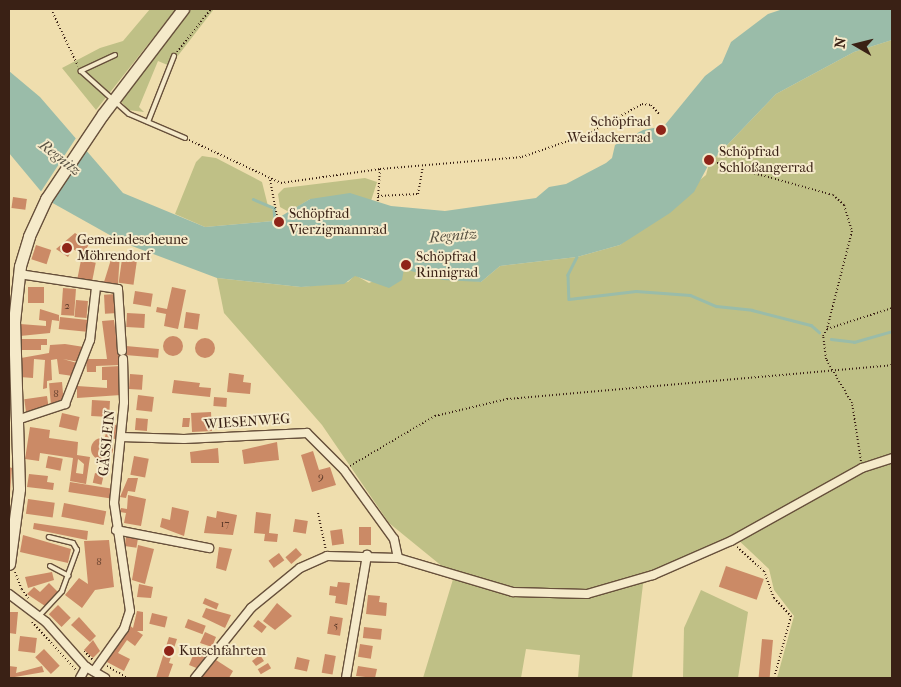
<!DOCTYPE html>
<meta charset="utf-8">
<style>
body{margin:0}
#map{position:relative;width:901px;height:687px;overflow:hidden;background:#efdeae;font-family:"IM FELL French Canon",serif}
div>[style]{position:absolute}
.green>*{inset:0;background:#bfc086}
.water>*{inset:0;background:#9abca9}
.pier>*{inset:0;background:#efdeae}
.stream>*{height:2.5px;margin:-1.25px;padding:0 1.25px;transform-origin:1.25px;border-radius:1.25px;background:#9abca9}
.building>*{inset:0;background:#cb8a66;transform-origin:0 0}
.round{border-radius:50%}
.path>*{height:2px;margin-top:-1px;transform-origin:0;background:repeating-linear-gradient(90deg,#3a2115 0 1px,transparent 0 3.5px)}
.roads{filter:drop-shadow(1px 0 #67503b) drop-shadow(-1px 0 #67503b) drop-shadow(0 1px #67503b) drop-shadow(0 -1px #67503b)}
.lane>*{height:4px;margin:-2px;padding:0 2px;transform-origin:2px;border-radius:2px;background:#f5eaca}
.street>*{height:8px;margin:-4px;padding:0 4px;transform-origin:4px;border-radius:4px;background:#f5eaca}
.secondary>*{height:11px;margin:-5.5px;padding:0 5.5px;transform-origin:5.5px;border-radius:5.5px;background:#f5eaca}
.dots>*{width:14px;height:14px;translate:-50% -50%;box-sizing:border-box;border:2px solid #f5eaca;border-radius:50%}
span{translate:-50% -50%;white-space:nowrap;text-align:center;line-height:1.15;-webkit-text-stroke:4px #f5eaca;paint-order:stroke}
.number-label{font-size:11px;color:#5e3b29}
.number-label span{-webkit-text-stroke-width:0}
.poi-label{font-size:14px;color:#3a2115}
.right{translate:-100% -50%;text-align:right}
.left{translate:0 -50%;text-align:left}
.street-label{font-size:14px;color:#3a2115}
.water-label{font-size:15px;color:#575041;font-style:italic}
.frame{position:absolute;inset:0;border:10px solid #3a2115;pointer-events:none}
.north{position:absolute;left:831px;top:20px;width:50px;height:50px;-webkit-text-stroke:4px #f5eaca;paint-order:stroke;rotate:278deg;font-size:14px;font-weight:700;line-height:20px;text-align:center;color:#3a2115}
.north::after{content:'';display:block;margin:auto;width:18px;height:22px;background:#3a2115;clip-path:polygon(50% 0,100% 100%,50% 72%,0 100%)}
</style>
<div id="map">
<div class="green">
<div style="clip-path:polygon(150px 9px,176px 9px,96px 110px,62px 68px,100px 48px,123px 41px)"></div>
<div style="clip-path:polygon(191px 9px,214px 9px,170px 66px,158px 61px,139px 107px,144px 112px,128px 110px,121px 101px)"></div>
<div style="clip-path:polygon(892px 40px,892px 678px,777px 678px,794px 616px,774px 590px,769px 569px,734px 536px,643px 584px,632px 678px,578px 678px,580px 655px,526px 649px,521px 678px,423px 678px,454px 576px,389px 523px,322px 425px,224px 313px,217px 278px,301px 287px,348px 282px,355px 275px,369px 283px,403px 269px,481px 282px,500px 266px,577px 257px,620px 245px,706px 175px,709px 164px,776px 94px,854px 52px)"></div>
<div style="clip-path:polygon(202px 156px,216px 158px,262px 182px,268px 206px,274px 211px,273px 221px,205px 227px,175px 214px,196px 162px)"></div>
<div style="clip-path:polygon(365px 178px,377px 182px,371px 201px,310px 199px,289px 212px,280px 207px,278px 194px,284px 188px)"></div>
<div style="clip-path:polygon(701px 590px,748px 612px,738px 678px,683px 678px,684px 628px)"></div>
</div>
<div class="water">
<div style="clip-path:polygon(783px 9px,892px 9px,892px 40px,854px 52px,776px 94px,709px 164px,694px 192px,670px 213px,620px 245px,577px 257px,500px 266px,481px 282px,443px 280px,404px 269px,402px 280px,389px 288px,355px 276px,344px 284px,301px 287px,217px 278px,124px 243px,49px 201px,9px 153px,9px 71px,40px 97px,123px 193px,205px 227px,273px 221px,310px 199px,350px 193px,391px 206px,445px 211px,536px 198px,549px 187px,566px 184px,606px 163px,612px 158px,615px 145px,643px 130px,664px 126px,705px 76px,722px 63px,731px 42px,768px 14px)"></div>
</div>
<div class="pier">
<div style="clip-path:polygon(76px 138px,86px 149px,50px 205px,40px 193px)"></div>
</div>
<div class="stream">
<div style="left:253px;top:199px;width:23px;rotate:23deg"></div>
<div style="left:274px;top:208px;width:13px;rotate:86deg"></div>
<div style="left:577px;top:257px;width:20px;rotate:117deg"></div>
<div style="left:568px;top:275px;width:24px;rotate:88deg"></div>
<div style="left:569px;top:299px;width:67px;rotate:-6.8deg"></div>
<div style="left:636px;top:291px;width:54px;rotate:4.2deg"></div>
<div style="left:690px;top:295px;width:28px;rotate:23deg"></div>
<div style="left:716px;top:306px;width:36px;rotate:6deg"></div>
<div style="left:752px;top:310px;width:61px;rotate:14.3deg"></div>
<div style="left:811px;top:325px;width:11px;rotate:41deg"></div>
<div style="left:831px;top:339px;width:23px;rotate:7deg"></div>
<div style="left:854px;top:342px;width:40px;rotate:-16deg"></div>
</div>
<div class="building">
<div style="left:13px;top:197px;width:14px;height:11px;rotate:8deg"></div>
<div style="clip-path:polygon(75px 233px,90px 243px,82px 255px,73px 249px,68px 257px,56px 249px)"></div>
<div style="left:36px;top:245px;width:16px;height:15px;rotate:18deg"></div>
<div style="clip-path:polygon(113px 253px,120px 253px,118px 284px,104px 282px)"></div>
<div style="left:122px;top:259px;width:15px;height:24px;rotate:8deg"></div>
<div style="left:81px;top:260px;width:15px;height:20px;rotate:11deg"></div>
<div style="left:28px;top:287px;width:16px;height:16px"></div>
<div style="clip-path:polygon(172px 287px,186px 290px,178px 329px,164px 326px,166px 314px,156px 312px,157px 307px,167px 309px)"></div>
<div style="left:63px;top:288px;width:13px;height:27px;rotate:4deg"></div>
<div style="left:135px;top:291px;width:18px;height:13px;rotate:9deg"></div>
<div style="left:117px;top:294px;width:19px;height:13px;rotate:87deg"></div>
<div style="left:76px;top:300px;width:12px;height:17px;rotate:5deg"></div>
<div style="clip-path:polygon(40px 309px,59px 315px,59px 321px,52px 320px,50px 333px,20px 336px,20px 324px,46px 326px,46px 321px,39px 320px)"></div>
<div style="left:186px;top:312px;width:14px;height:16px;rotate:8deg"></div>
<div style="left:127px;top:313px;width:18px;height:14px;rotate:3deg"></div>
<div style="left:60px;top:317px;width:28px;height:12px;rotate:6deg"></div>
<div style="clip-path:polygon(114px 320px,120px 365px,96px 366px,96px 372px,87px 372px,86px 359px,107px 359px,102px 321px)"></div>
<div class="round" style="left:163px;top:336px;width:20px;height:20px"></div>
<div class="round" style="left:195px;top:338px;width:20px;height:20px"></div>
<div style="clip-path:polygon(20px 339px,47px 339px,47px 345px,41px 345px,41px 350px,20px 350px)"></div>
<div style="clip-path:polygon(65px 344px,84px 347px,79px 362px,63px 359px,77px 363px,73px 376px,59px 374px,57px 359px,51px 360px,52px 380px,47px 381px,47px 388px,43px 389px,45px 360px,34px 359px,33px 378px,20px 377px,21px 358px,49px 353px,50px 345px)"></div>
<div style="left:126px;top:346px;width:33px;height:9px;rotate:5deg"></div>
<div style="clip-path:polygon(120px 366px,121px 395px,77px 398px,77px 386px,107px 388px,107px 380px,102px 380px,102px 367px)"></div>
<div style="clip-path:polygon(229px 373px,244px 375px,243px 382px,251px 383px,250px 394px,227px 392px)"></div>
<div style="left:130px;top:374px;width:13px;height:15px;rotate:4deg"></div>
<div style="clip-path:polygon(174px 380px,200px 383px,199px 387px,211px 388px,210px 397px,172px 393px)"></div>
<div style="left:62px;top:382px;width:22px;height:13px;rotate:85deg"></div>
<div style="left:138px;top:395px;width:16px;height:15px;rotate:7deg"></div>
<div style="left:47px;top:396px;width:14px;height:23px;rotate:82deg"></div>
<div style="left:214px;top:397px;width:13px;height:9px;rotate:4deg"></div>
<div style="left:92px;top:400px;width:18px;height:16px;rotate:3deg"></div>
<div style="left:211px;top:412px;width:19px;height:20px;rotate:87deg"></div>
<div style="left:62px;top:413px;width:18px;height:14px;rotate:13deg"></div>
<div style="clip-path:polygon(104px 418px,117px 426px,115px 439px,105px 437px,108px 423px,103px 422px)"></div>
<div style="left:136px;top:418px;width:12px;height:12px;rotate:5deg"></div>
<div style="clip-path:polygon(183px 418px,190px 418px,189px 427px,182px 427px)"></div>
<div style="clip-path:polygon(evenodd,30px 427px,50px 430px,49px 438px,78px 442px,77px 455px,90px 457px,86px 484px,70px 481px,73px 458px,40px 453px,39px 461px,25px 459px,30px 427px,78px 459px,84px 464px,83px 474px,76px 473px,78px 459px)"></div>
<div class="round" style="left:91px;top:438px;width:22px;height:22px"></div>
<div style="clip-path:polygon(277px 442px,279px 460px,244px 464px,242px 450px)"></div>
<div style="clip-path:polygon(218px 448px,219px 463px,191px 463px,190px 452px)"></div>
<div style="clip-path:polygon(313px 451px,319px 470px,330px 467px,336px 485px,312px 492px,301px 455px)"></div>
<div style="left:48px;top:456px;width:15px;height:12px;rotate:11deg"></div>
<div style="left:134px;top:456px;width:15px;height:19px;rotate:11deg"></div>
<div style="clip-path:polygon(9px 467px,12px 468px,10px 494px,9px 494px)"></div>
<div style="left:95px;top:473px;width:9px;height:10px;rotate:13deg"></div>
<div style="clip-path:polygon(29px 474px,48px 476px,47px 482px,54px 483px,53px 490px,27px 487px)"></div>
<div style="clip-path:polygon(128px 478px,138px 478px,135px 492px,128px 491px,126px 498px,120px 497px)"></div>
<div style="left:70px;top:482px;width:43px;height:10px;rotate:9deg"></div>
<div style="clip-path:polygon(128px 495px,146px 499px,141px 526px,124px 523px,126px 513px,120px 512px,121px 508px,127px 509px)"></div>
<div style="left:28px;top:499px;width:27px;height:15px;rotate:8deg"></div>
<div style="left:64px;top:503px;width:43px;height:14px;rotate:11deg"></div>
<div style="clip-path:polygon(172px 507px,189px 511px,184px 536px,160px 527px,162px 518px,170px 520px)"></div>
<div style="clip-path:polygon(217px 511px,237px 515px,233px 535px,204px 533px,207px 516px,216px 518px)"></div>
<div style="clip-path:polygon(256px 512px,271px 514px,269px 533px,278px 534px,277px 542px,264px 541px,265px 534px,254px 533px)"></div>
<div style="left:295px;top:519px;width:13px;height:13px;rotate:9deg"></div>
<div style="clip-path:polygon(34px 523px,88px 531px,87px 540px,33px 529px)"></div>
<div style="left:359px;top:527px;width:12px;height:18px"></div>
<div style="left:342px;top:529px;width:15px;height:12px;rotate:82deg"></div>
<div style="clip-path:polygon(23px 535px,71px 549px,68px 563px,20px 552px)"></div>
<div style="left:126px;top:537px;width:12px;height:9px;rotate:9deg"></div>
<div style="clip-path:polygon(109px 540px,114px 587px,95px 590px,82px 608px,65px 595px,79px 578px,88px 584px,84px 541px)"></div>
<div style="clip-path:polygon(138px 545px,154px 549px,145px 584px,132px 580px)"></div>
<div style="clip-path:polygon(219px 547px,232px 549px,226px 571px,216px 568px)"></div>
<div style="left:296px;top:548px;width:9px;height:14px;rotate:49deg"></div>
<div style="left:279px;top:553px;width:9px;height:13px;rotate:54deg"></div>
<div style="left:726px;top:566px;width:40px;height:22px;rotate:19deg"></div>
<div style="clip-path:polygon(52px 572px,54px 580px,28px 588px,25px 577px)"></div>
<div style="clip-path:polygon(338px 582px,350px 583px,347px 605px,335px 603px,336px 596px,329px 595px,330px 586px,337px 587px)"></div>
<div style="clip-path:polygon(49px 583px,58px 592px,45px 606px,27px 594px,34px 587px,40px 592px)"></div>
<div style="clip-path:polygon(139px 584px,153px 587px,151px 598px,137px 597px)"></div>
<div style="clip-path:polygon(368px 595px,380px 596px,379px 602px,387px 603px,386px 616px,366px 614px)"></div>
<div style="left:205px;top:598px;width:15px;height:6px;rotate:23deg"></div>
<div style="clip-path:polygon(277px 603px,292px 616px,275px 630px,263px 621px)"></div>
<div style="left:58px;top:605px;width:18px;height:13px;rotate:45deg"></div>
<div style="clip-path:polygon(206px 608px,231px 615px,225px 628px,202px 617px)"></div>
<div style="clip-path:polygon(137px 611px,143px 612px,143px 631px,137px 631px,143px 635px,135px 646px,127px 640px,118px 653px,130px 659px,124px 671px,105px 661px,129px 625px,133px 628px)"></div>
<div style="clip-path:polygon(9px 612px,18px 612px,16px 634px,9px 633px)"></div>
<div style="left:152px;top:613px;width:16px;height:11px;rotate:14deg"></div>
<div style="left:330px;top:616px;width:13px;height:18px;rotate:9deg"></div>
<div style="clip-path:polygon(79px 617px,96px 636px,90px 642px,71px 625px)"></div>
<div style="left:188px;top:619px;width:19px;height:9px;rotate:21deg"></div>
<div style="left:258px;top:620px;width:11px;height:8px;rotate:38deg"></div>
<div style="left:364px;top:627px;width:18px;height:11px;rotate:6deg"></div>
<div style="clip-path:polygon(205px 632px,216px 637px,212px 647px,200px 643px)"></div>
<div style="left:20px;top:636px;width:17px;height:15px;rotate:7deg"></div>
<div style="clip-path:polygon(169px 637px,177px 639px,169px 663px,173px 664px,168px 678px,156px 678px)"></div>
<div style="left:762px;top:639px;width:11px;height:39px;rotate:5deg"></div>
<div style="clip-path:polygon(93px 640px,100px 651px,93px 658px,84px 650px)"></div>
<div style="left:360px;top:644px;width:13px;height:13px;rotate:9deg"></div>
<div style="clip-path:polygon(197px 646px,209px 651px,199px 669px,189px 665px)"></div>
<div style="left:44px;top:649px;width:23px;height:12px;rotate:47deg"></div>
<div style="left:325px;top:654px;width:11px;height:19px;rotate:10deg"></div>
<div style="clip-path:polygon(260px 655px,264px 661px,256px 666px,252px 661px)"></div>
<div style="left:297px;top:657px;width:13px;height:12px;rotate:13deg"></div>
<div style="clip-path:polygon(216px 660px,233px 671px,229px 678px,200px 678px)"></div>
<div style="left:268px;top:663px;width:6px;height:12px;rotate:59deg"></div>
<div style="clip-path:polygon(9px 666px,17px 667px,16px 673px,42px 666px,44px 672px,9px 678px)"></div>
<div style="clip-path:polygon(358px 666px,377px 669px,375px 678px,356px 676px)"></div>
</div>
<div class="path">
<div style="left:51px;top:9px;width:63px;rotate:64.7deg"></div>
<div style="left:177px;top:52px;width:55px;rotate:-51.7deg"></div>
<div style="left:189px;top:140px;width:102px;rotate:25.1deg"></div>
<div style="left:281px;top:183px;width:100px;rotate:-8deg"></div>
<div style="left:380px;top:169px;width:32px;rotate:94deg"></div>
<div style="left:714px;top:162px;width:123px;rotate:15.5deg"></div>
<div style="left:833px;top:195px;width:15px;rotate:42deg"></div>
<div style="left:844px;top:205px;width:27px;rotate:73deg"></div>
<div style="left:852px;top:231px;width:101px;rotate:104.3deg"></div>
<div style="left:380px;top:169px;width:143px;rotate:-4.8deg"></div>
<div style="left:522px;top:157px;width:70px;rotate:-19.2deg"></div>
<div style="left:588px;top:134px;width:62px;rotate:-29.1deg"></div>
<div style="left:642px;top:104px;width:9px;rotate:6deg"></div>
<div style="left:651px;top:105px;width:13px;rotate:48deg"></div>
<div style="left:270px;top:180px;width:36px;rotate:79deg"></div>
<div style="left:378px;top:196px;width:40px;rotate:-2.9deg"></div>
<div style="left:418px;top:194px;width:27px;rotate:-80deg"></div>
<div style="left:861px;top:461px;width:59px;rotate:-98.8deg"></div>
<div style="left:852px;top:403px;width:51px;rotate:-120.6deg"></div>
<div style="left:826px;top:359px;width:23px;rotate:-97deg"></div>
<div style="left:823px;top:336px;width:8px;rotate:-60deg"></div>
<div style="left:827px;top:329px;width:68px;rotate:-17.9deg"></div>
<div style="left:350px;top:466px;width:99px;rotate:-30.5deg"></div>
<div style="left:435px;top:416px;width:74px;rotate:-13.3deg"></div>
<div style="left:507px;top:399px;width:386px;rotate:-5deg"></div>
<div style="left:318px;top:513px;width:38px;rotate:78deg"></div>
<div style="left:737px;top:547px;width:36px;rotate:42deg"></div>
<div style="left:764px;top:571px;width:29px;rotate:70deg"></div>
<div style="left:774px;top:598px;width:25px;rotate:47deg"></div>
<div style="left:791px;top:616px;width:64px;rotate:105.3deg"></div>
<div style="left:15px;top:572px;width:19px;rotate:69deg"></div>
<div style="left:22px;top:589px;width:11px;rotate:56deg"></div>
<div style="left:32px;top:622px;width:65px;rotate:47.5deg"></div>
<div style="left:84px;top:651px;width:13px;rotate:45deg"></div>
<div style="left:107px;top:666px;width:24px;rotate:30deg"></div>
</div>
<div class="roads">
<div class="lane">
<div style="left:115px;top:55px;width:38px;rotate:155deg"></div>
<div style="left:81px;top:71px;width:64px;rotate:41.9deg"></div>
<div style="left:129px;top:114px;width:61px;rotate:23.2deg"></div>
<div style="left:148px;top:122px;width:71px;rotate:-68.5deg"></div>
<div style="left:50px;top:566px;width:21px;rotate:28deg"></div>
<div style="left:39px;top:616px;width:34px;rotate:-47deg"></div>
<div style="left:62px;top:591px;width:44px;rotate:-69.9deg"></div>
<div style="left:77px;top:550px;width:8px;rotate:-120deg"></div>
<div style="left:73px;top:543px;width:25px;rotate:-166deg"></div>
</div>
<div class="street">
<div style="left:19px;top:274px;width:100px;rotate:8.6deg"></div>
<div style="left:118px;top:289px;width:62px;rotate:86.3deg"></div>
<div style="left:17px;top:420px;width:51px;rotate:-18.4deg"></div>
<div style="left:65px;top:404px;width:69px;rotate:-68.7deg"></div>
<div style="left:90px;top:340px;width:53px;rotate:-83.5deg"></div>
<div style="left:121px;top:437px;width:63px;rotate:1.8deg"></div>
<div style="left:184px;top:439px;width:123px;rotate:-2.8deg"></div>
<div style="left:307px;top:433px;width:52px;rotate:45deg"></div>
<div style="left:344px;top:470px;width:85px;rotate:54.1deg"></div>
<div style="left:394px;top:539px;width:19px;rotate:78deg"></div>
<div style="left:116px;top:530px;width:95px;rotate:11deg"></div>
<div style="left:9px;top:594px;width:46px;rotate:37.1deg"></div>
<div style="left:46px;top:622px;width:60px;rotate:48.4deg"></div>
<div style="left:86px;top:667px;width:22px;rotate:30deg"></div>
<div style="left:94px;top:671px;width:52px;rotate:-54.5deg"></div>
<div style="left:124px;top:629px;width:19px;rotate:-72deg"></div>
<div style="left:130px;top:611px;width:109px;rotate:-98.4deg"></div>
<div style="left:114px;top:503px;width:101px;rotate:-84.3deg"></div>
<div style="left:124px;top:402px;width:43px;rotate:-91.3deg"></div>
<div style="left:80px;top:678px;width:13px;rotate:-61deg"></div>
<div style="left:195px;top:678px;width:90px;rotate:-51.3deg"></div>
<div style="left:251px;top:608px;width:63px;rotate:-39.2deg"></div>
<div style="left:300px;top:568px;width:30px;rotate:-24deg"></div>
<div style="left:327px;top:556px;width:71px;rotate:1.6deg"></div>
<div style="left:398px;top:558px;width:120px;rotate:16.5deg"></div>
<div style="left:513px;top:592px;width:74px;rotate:1.5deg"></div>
<div style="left:587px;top:594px;width:69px;rotate:-16.1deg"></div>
<div style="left:653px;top:575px;width:85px;rotate:-23.6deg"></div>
<div style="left:731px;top:541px;width:150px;rotate:-29.1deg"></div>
<div style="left:862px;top:468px;width:32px;rotate:-18deg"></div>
<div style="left:346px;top:678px;width:125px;rotate:-80.3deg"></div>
</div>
<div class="secondary">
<div style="left:9px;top:564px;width:76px;rotate:-82.4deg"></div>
<div style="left:19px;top:489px;width:167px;rotate:-91.7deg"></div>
<div style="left:14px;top:322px;width:56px;rotate:-83.9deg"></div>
<div style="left:20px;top:266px;width:31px;rotate:-73deg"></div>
<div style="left:29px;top:236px;width:41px;rotate:-65.3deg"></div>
<div style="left:46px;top:199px;width:102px;rotate:-56.2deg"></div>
<div style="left:103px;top:114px;width:132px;rotate:-52.7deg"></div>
</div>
</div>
<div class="dots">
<div style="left:661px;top:130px;background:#8f2418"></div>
<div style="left:709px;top:160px;background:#8f2418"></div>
<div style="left:279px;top:222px;background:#8f2418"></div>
<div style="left:67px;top:248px;background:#8f2418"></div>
<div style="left:406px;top:265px;background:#8f2418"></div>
<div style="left:169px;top:651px;background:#8f2418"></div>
</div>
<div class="number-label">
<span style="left:67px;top:306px">2</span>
<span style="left:56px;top:394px">8</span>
<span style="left:321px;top:477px">9</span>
<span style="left:225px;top:524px">17</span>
<span style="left:99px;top:562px">8</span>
<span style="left:336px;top:626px">5</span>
</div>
<div class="poi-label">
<span class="right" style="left:651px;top:130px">Schöpfrad<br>Weidackerrad</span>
<span class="left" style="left:719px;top:160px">Schöpfrad<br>Schloßangerrad</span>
<span class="left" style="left:289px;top:222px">Schöpfrad<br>Vierzigmannrad</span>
<span class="left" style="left:77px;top:248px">Gemeindescheune<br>Möhrendorf</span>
<span class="left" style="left:416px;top:265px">Schöpfrad<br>Rinnigrad</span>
<span class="left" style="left:179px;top:651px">Kutschfahrten</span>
</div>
<div class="street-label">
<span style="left:247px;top:422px;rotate:-4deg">WIESENWEG</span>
<span style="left:107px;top:443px;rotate:-84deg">GÄSSLEIN</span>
</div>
<div class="water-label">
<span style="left:60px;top:158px;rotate:38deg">Regnitz</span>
<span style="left:453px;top:236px;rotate:-5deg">Regnitz</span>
</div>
<div class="frame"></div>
<div class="north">N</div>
</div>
